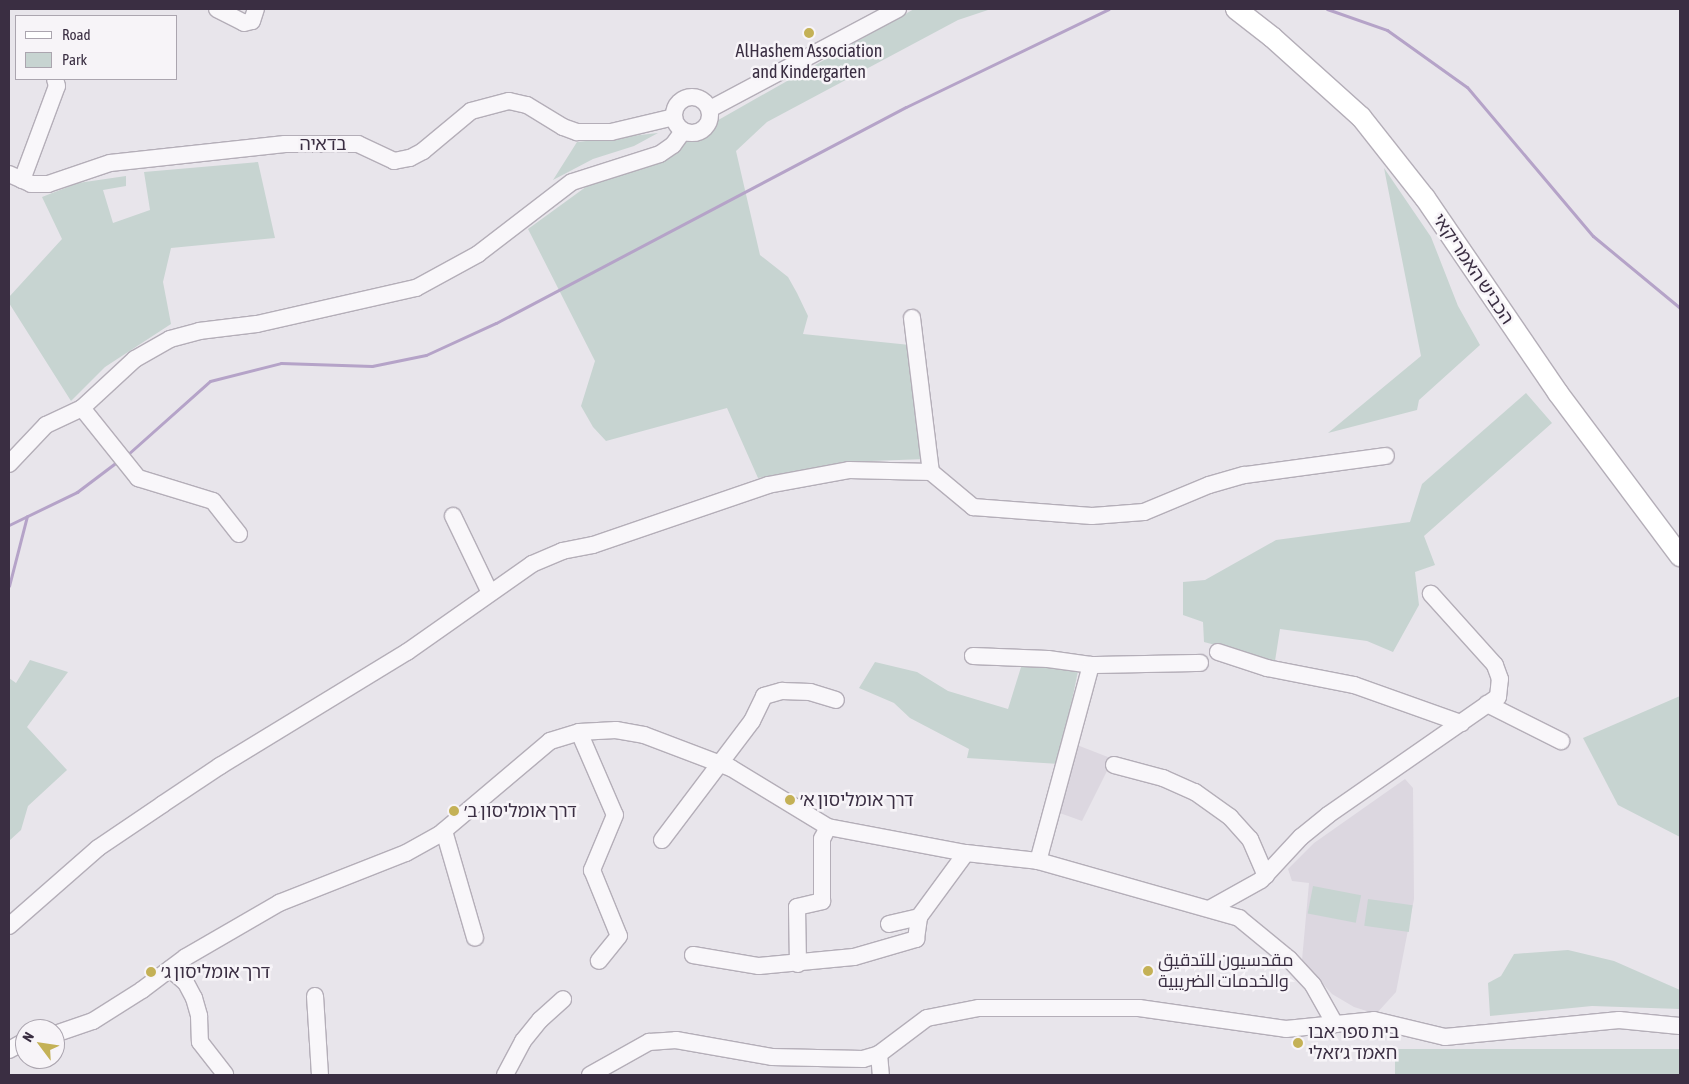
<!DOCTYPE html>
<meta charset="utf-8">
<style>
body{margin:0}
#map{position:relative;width:1689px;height:1084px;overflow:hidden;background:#e8e5eb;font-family:"Asap Condensed",Cairo,"Noto Sans Hebrew",sans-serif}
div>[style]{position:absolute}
.built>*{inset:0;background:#dcd7e0}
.green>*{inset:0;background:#c7d4d1;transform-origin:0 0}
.stream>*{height:3px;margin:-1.5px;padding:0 1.5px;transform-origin:1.5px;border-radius:1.5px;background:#b5a3c8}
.roads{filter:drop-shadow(1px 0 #b4aeb8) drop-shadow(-1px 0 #b4aeb8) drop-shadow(0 1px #b4aeb8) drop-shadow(0 -1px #b4aeb8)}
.minor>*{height:16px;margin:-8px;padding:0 8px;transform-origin:8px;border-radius:8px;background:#f9f7fa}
.minor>.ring{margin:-8px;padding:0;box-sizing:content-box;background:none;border:16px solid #f9f7fa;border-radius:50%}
.major>*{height:20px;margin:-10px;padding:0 10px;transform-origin:10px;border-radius:10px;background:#fff}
.dots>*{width:14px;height:14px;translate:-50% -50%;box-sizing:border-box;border:2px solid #f7f4f8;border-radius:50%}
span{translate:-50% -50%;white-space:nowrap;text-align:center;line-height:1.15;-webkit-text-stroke:5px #f7f4f8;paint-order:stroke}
.poi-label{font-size:18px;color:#3a2e42}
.left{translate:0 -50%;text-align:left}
.street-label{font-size:18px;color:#3a2e42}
.frame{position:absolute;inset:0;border:10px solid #3a2e42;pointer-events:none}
.legend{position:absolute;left:15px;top:15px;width:162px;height:65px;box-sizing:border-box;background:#f7f4f8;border:1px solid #aba5af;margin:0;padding:6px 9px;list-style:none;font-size:15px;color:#3a2e42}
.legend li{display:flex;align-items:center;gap:10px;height:25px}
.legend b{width:25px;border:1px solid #aba5af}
.north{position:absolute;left:15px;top:1019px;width:50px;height:50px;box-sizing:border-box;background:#f7f4f8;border:1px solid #aba5af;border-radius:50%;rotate:301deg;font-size:14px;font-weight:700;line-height:20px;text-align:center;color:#3a2e42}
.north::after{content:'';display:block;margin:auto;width:18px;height:22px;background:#c4b156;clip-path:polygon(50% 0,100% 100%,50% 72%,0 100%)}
</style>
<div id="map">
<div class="built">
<div style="clip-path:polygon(1077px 745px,1113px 759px,1082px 821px,1057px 812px)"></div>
<div style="clip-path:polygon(1405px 779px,1413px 788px,1414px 899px,1396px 992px,1376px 1014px,1354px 1007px,1332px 994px,1302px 960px,1309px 883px,1292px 881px,1288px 869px,1314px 843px)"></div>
</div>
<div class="green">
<div style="clip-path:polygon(914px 9px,991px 9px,958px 20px,767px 122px,736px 151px,760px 255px,788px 277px,797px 293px,808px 316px,803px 334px,910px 345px,926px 459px,844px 462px,758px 478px,727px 408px,606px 441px,593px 427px,581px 406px,595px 361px,528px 229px,594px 181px,699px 131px)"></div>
<div style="clip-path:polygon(658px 133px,634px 146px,593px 159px,553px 180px,577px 142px)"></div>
<div style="clip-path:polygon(258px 162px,275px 238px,171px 248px,163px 282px,171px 324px,105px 367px,71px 401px,9px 303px,9px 297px,62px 239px,42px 197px,78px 183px,126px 176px,126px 186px,103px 190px,113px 223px,150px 210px,144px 172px)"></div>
<div style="clip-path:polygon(1384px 168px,1431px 237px,1458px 306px,1480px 345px,1419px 400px,1417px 410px,1328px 433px,1421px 356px)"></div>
<div style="clip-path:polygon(1526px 393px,1552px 423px,1424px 536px,1435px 565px,1415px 572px,1419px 605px,1393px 652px,1367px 641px,1280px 629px,1275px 661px,1204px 642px,1203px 622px,1183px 615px,1183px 582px,1205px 580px,1276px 540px,1410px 522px,1422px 484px)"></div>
<div style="clip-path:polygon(30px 660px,68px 672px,27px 727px,67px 770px,28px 806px,21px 830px,9px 841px,9px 678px,16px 683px)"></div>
<div style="clip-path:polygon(875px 662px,917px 672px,948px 691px,1008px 709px,1022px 664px,1078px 671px,1059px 764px,967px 758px,969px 749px,910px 718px,894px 703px,859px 688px)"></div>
<div style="clip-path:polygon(1680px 696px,1680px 837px,1618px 805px,1583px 738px)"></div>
<div style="left:1313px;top:886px;width:49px;height:28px;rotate:11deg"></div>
<div style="left:1368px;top:899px;width:45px;height:27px;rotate:8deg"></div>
<div style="clip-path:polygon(1568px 950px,1614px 961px,1680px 990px,1680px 1009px,1592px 1006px,1490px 1016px,1488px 983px,1501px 976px,1514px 954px)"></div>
<div style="left:1680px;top:1049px;width:26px;height:285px;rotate:90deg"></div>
</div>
<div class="stream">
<div style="left:1327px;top:9px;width:64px;rotate:19.3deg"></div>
<div style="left:1387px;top:30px;width:98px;rotate:35.5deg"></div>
<div style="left:1467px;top:87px;width:195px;rotate:49.8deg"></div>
<div style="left:1593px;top:236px;width:113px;rotate:39.6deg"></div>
<div style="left:127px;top:455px;width:111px;rotate:-41.7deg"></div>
<div style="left:210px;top:381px;width:73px;rotate:-14.2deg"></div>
<div style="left:281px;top:363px;width:91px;rotate:1.9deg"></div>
<div style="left:372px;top:366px;width:55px;rotate:-11.5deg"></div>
<div style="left:426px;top:355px;width:77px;rotate:-24.6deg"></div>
<div style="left:496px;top:323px;width:463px;rotate:-27.8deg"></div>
<div style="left:906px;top:107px;width:225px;rotate:-25.8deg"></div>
<div style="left:9px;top:525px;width:76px;rotate:-25.9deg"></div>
<div style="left:77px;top:492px;width:51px;rotate:-37.1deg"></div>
<div style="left:9px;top:586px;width:72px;rotate:-75.6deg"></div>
</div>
<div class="roads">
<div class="minor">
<div style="left:217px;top:9px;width:30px;rotate:27deg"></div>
<div style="left:244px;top:23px;width:8px;rotate:-14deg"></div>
<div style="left:252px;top:21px;width:13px;rotate:-72deg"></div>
<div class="ring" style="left:674px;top:97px;width:20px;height:20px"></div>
<div style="left:710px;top:109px;width:213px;rotate:-28deg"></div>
<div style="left:9px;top:174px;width:24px;rotate:24deg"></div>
<div style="left:31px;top:184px;width:17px"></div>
<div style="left:48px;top:184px;width:65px;rotate:-18.7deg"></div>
<div style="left:110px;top:163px;width:176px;rotate:-6.2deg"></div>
<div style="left:285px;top:144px;width:73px"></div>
<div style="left:358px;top:144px;width:40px;rotate:25deg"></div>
<div style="left:394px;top:161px;width:16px;rotate:-11deg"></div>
<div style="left:410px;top:158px;width:15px;rotate:-28deg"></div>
<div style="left:423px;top:151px;width:62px;rotate:-39.8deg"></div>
<div style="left:471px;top:111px;width:39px;rotate:-15deg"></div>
<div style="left:509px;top:101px;width:18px;rotate:13deg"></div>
<div style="left:527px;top:105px;width:42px;rotate:31.4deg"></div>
<div style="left:563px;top:127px;width:15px;rotate:20deg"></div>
<div style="left:577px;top:132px;width:34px"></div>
<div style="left:611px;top:132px;width:65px;rotate:-13.4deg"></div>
<div style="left:22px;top:180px;width:100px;rotate:-69.6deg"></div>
<div style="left:57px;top:86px;width:7px;rotate:-106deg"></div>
<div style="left:912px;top:318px;width:155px;rotate:83deg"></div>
<div style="left:82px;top:408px;width:90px;rotate:51.3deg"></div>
<div style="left:138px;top:478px;width:78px;rotate:17deg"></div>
<div style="left:213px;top:501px;width:42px;rotate:51.8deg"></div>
<div style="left:9px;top:464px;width:54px;rotate:-46.5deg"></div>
<div style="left:46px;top:425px;width:40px;rotate:-25deg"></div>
<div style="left:82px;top:408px;width:72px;rotate:-42.8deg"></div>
<div style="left:135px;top:359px;width:40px;rotate:-29.7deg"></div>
<div style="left:170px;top:339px;width:30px;rotate:-15deg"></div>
<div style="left:199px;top:331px;width:58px;rotate:-6.9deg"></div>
<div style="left:257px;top:324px;width:163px;rotate:-12.8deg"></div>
<div style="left:416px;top:288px;width:71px;rotate:-28.7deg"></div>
<div style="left:478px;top:254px;width:118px;rotate:-37.5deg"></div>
<div style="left:572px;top:182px;width:92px;rotate:-17.7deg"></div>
<div style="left:660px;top:154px;width:16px;rotate:-35deg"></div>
<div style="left:673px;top:145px;width:17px;rotate:-54deg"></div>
<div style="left:453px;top:516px;width:85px;rotate:64.3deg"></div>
<div style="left:1218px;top:652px;width:52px;rotate:18.1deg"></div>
<div style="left:1267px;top:668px;width:89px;rotate:11.1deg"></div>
<div style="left:1354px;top:685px;width:114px;rotate:19.6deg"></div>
<div style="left:973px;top:656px;width:75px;rotate:2.3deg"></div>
<div style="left:1048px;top:659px;width:43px;rotate:7.9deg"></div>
<div style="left:1091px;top:665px;width:203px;rotate:105.1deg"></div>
<div style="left:1091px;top:665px;width:109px;rotate:-1.1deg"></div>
<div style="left:1487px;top:704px;width:83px;rotate:26.6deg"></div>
<div style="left:579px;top:732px;width:90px;rotate:66.6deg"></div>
<div style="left:615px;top:815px;width:60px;rotate:112.7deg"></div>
<div style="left:592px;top:870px;width:71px;rotate:67.8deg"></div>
<div style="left:619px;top:936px;width:32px;rotate:129deg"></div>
<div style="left:1114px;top:765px;width:51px;rotate:14.9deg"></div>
<div style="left:1163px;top:778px;width:35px;rotate:24deg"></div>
<div style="left:1195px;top:792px;width:43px;rotate:35.5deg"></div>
<div style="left:1230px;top:817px;width:30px;rotate:48deg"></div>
<div style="left:1250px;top:839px;width:40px;rotate:66.6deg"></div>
<div style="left:444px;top:831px;width:111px;rotate:73.8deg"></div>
<div style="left:662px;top:840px;width:149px;rotate:-52.9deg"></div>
<div style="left:752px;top:721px;width:28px;rotate:-64deg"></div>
<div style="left:764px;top:696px;width:19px;rotate:-16deg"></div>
<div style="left:782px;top:691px;width:28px;rotate:2deg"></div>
<div style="left:810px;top:692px;width:27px;rotate:17deg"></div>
<div style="left:1211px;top:908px;width:57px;rotate:-29.2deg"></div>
<div style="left:1261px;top:880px;width:59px;rotate:-47.1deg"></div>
<div style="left:1301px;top:837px;width:35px;rotate:-39deg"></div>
<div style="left:1328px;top:815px;width:207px;rotate:-34.8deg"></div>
<div style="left:1498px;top:697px;width:18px;rotate:-84deg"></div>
<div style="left:1500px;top:679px;width:15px;rotate:-110deg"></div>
<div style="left:1495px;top:665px;width:96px;rotate:-132deg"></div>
<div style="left:889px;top:924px;width:31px;rotate:-13deg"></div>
<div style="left:919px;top:917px;width:79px;rotate:-53.7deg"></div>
<div style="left:9px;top:926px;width:118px;rotate:-41.2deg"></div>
<div style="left:98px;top:848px;width:78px;rotate:-34.1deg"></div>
<div style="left:163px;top:804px;width:69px;rotate:-33.7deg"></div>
<div style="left:220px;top:766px;width:219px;rotate:-31.4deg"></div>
<div style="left:407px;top:652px;width:153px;rotate:-35.1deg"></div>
<div style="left:532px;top:564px;width:33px;rotate:-23deg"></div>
<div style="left:562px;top:551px;width:32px;rotate:-11deg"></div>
<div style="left:593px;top:545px;width:185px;rotate:-18.9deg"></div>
<div style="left:768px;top:485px;width:82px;rotate:-10.5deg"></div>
<div style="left:849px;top:470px;width:82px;rotate:1.4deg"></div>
<div style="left:931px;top:472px;width:55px;rotate:39.8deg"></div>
<div style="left:973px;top:507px;width:119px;rotate:4.3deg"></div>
<div style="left:1092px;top:516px;width:52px;rotate:-4.4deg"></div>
<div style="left:1144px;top:512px;width:70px;rotate:-22.6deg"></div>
<div style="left:1209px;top:485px;width:37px;rotate:-16deg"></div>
<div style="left:1245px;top:475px;width:142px;rotate:-7.7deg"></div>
<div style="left:693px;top:955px;width:67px;rotate:9.5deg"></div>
<div style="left:759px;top:966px;width:95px;rotate:-5.4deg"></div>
<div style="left:854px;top:957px;width:65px;rotate:-16.2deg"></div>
<div style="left:916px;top:939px;width:22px;rotate:-82deg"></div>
<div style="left:798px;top:964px;width:57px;rotate:-91deg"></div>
<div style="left:797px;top:907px;width:26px;rotate:-13deg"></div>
<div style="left:822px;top:901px;width:62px;rotate:-90deg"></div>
<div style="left:822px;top:839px;width:13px;rotate:-63deg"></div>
<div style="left:170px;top:969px;width:21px;rotate:41deg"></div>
<div style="left:186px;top:983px;width:17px;rotate:62deg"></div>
<div style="left:194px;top:998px;width:19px;rotate:74deg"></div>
<div style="left:199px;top:1016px;width:26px;rotate:88deg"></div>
<div style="left:200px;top:1042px;width:41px;rotate:52deg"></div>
<div style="left:315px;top:996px;width:79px;rotate:86.4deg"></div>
<div style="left:55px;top:1034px;width:40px;rotate:-18.9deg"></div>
<div style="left:93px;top:1021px;width:58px;rotate:-32.3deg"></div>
<div style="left:142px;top:990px;width:55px;rotate:-36.9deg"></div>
<div style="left:186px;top:957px;width:108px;rotate:-30.1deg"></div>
<div style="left:279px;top:903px;width:136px;rotate:-21.5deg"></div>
<div style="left:406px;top:853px;width:39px;rotate:-29deg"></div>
<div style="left:440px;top:834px;width:144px;rotate:-40.2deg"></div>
<div style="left:550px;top:741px;width:30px;rotate:-17deg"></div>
<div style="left:579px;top:732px;width:37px;rotate:-3deg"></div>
<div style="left:616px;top:730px;width:28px;rotate:10deg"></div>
<div style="left:644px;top:735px;width:93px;rotate:20.8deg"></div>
<div style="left:731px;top:768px;width:114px;rotate:31.3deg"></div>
<div style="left:828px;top:827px;width:140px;rotate:10.7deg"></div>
<div style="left:966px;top:853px;width:72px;rotate:6.3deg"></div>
<div style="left:1038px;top:861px;width:209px;rotate:15.8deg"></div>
<div style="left:1239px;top:918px;width:65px;rotate:39.4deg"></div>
<div style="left:1289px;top:959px;width:35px;rotate:47deg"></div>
<div style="left:1313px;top:985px;width:45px;rotate:60.6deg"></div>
<div style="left:9px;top:1050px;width:18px;rotate:-29deg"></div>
<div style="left:879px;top:1054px;width:21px;rotate:85deg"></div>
<div style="left:505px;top:1075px;width:38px;rotate:-62deg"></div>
<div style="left:523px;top:1041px;width:27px;rotate:-51deg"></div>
<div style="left:540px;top:1020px;width:31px;rotate:-42deg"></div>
<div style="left:590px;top:1075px;width:68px;rotate:-29.2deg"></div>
<div style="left:649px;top:1042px;width:27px;rotate:-4deg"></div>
<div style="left:676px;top:1040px;width:97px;rotate:10deg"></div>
<div style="left:772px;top:1057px;width:91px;rotate:1.3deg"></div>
<div style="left:863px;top:1059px;width:17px;rotate:-17deg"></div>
<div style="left:879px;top:1054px;width:60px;rotate:-36.9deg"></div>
<div style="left:927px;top:1018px;width:53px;rotate:-10.9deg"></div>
<div style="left:979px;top:1008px;width:160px"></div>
<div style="left:1139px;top:1008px;width:148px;rotate:8.1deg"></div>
<div style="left:1286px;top:1029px;width:88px;rotate:-5.8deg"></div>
<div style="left:1374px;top:1020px;width:73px;rotate:13.5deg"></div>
<div style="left:1445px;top:1037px;width:175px;rotate:-5.6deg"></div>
<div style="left:1619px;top:1020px;width:61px;rotate:5.6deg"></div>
</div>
<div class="major">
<div style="left:1236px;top:9px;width:46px;rotate:37.9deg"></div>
<div style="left:1272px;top:37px;width:120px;rotate:42deg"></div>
<div style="left:1361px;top:117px;width:103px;rotate:51.7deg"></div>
<div style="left:1425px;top:198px;width:236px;rotate:55.7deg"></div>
<div style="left:1558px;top:393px;width:204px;rotate:53.2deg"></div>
</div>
</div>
<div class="dots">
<div style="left:809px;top:33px;background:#c4b156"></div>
<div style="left:790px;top:800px;background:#c4b156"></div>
<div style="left:454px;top:811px;background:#c4b156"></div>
<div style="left:1148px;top:971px;background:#c4b156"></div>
<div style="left:151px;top:972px;background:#c4b156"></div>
<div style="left:1298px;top:1043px;background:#c4b156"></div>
</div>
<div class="poi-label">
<span style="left:809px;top:62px">AlHashem Association<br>and Kindergarten</span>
<span class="left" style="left:800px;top:800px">דרך אומליסון א׳</span>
<span class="left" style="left:464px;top:811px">דרך אומליסון ב׳</span>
<span class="left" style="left:1158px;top:971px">مقدسيون للتدقيق<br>والخدمات الضريبية</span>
<span class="left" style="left:161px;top:972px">דרך אומליסון ג׳</span>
<span class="left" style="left:1308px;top:1043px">בית ספר אבו<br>חאמד ג׳זאלי</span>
</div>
<div class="street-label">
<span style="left:323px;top:144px">בדאיה</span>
<span style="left:1473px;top:269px;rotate:56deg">הכביש האמריקאי</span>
</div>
<div class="frame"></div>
<ul class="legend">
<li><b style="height:6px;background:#fff"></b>Road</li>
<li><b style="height:14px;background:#c7d4d1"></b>Park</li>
</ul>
<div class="north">N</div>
</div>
